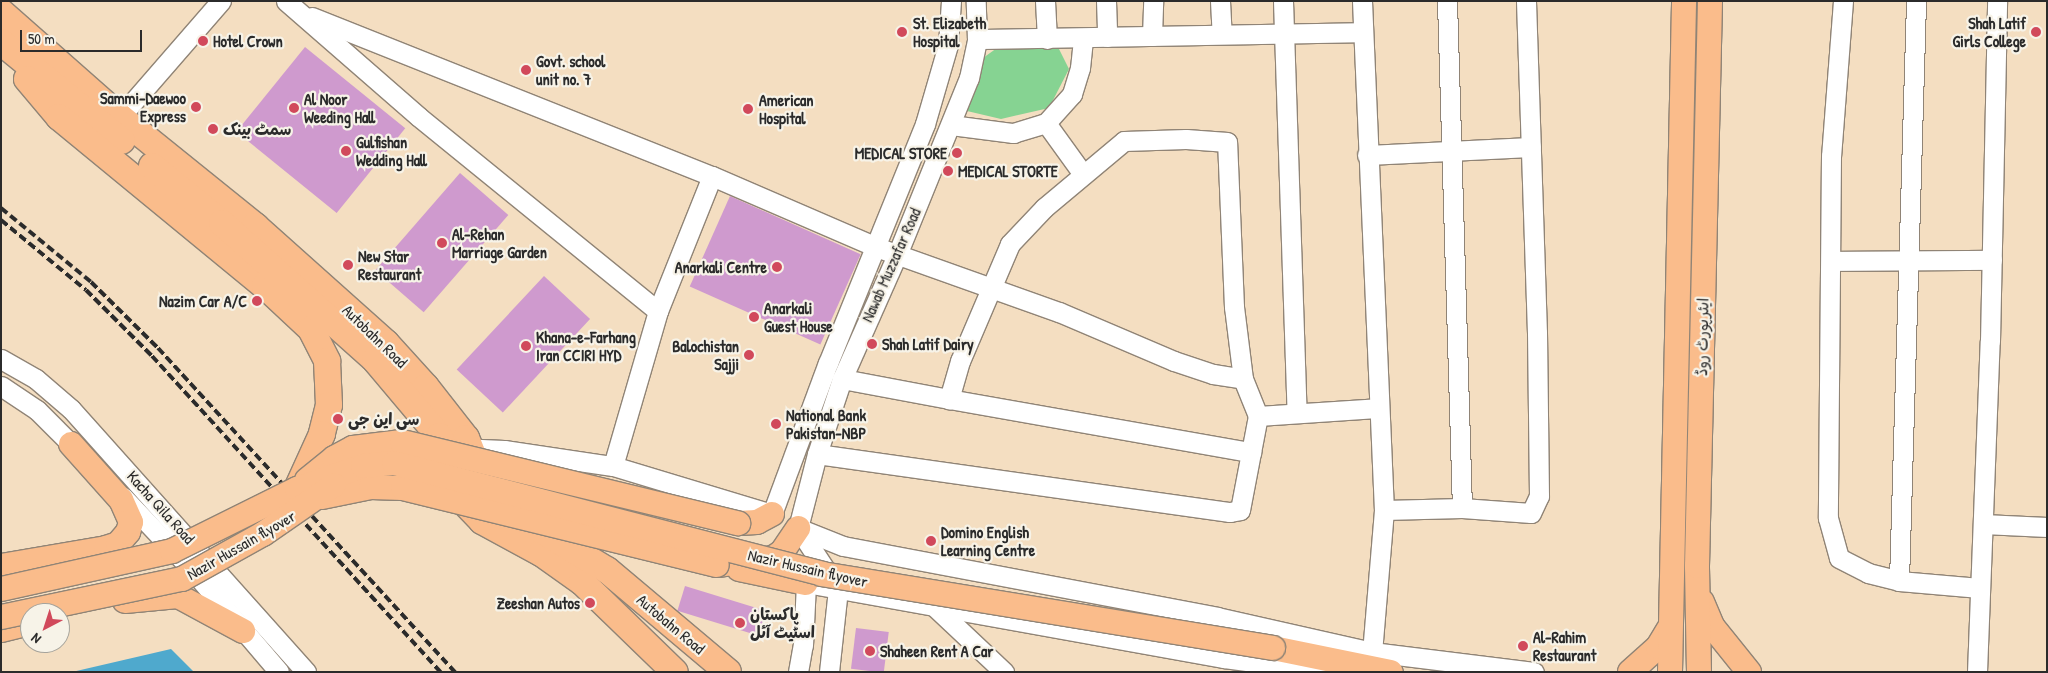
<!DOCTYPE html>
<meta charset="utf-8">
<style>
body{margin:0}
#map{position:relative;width:2048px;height:673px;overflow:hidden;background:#f4dec1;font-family:"Patrick Hand","Playpen Sans Arabic",sans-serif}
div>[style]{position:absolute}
.green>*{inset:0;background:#86d392}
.water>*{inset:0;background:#4fa9cd}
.building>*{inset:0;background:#cf9ace;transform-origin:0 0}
.roads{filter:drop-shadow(1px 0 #908476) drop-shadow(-1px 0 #908476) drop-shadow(0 1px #908476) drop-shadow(0 -1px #908476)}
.minor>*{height:19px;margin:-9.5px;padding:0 9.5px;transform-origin:9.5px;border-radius:9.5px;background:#fff}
.major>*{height:24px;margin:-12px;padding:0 12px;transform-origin:12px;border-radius:12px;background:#fabc8b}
.highway>*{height:26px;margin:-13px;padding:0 13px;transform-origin:13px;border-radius:13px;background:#fabc8b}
.rail>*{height:4px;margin-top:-2px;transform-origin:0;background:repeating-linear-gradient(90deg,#2b2b2b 0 8px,transparent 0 12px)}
.bridges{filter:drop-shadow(1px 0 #908476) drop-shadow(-1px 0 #908476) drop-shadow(0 1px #908476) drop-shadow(0 -1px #908476)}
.major-bridge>*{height:24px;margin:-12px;padding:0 12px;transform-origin:12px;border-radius:12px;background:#fabc8b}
.dots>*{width:14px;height:14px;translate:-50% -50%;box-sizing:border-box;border:2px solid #f7f3e8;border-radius:50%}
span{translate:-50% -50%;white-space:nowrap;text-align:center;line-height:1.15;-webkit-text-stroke:4.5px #f7f3e8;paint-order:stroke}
.poi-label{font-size:16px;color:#2b2b2b;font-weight:700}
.left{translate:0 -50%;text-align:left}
.right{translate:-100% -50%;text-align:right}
.street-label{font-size:16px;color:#2b2b2b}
.frame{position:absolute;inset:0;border:2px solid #2b2b2b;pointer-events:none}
.north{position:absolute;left:20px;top:603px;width:50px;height:50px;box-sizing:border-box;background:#f7f3e8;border:1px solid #a5a39c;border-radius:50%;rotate:220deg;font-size:14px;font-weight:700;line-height:20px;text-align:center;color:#2b2b2b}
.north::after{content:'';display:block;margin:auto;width:18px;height:22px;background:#d1495b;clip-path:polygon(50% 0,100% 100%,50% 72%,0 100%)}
.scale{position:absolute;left:20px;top:30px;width:122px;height:22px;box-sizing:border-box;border:2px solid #2b2b2b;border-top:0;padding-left:6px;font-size:15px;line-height:18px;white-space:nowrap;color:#2b2b2b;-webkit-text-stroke:4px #f7f3e8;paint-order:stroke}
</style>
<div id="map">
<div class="green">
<div style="clip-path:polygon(1058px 47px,1069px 69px,1049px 108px,1001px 119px,967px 111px,983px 58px,997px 48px)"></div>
</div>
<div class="water">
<div style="clip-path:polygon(171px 649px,194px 672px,72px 672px)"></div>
</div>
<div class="building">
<div style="left:305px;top:47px;width:129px;height:109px;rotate:39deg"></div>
<div style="left:460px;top:173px;width:64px;height:129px;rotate:41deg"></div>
<div style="left:730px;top:196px;width:143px;height:99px;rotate:24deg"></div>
<div style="left:544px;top:276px;width:63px;height:128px;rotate:43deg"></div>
<div style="left:685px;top:586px;width:85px;height:26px;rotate:17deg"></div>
<div style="left:856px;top:628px;width:33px;height:41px;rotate:7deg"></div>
</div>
<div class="roads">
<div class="minor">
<div style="left:286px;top:1px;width:176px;rotate:41.1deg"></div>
<div style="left:419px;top:117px;width:308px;rotate:39.1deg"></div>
<div style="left:658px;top:311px;width:161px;rotate:106.2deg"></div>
<div style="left:1045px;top:1px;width:38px;rotate:87deg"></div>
<div style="left:1106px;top:1px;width:36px;rotate:88deg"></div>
<div style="left:1220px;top:1px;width:33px;rotate:87deg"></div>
<div style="left:1283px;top:1px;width:412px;rotate:88.1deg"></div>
<div style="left:1362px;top:1px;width:509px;rotate:87.53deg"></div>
<div style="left:1384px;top:510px;width:143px;rotate:94.8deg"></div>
<div style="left:1447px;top:1px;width:507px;rotate:88.31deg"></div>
<div style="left:1843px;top:1px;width:155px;rotate:94.4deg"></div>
<div style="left:1831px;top:156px;width:362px;rotate:90.5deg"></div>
<div style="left:1828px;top:518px;width:41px;rotate:74.6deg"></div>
<div style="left:1839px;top:558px;width:33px;rotate:27deg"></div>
<div style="left:1868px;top:573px;width:32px;rotate:14deg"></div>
<div style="left:1899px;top:581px;width:81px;rotate:4.9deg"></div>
<div style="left:312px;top:17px;width:430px;rotate:21.7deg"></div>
<div style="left:712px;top:176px;width:145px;rotate:111.8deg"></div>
<div style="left:1152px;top:36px;width:35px;rotate:-88deg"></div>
<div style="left:977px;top:39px;width:386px;rotate:-1deg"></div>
<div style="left:120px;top:117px;width:154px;rotate:-49deg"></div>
<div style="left:1046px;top:123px;width:62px;rotate:54.2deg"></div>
<div style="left:951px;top:125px;width:63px;rotate:7.4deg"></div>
<div style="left:1013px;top:133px;width:34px;rotate:-17deg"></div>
<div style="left:1046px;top:123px;width:39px;rotate:-48deg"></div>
<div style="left:1072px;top:94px;width:27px;rotate:-73deg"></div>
<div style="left:1080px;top:68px;width:30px;rotate:-84deg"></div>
<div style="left:1367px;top:155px;width:164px;rotate:-2.8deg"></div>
<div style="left:712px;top:176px;width:179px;rotate:23.4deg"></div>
<div style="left:876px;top:247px;width:194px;rotate:19.6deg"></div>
<div style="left:1059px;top:312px;width:125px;rotate:23.1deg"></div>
<div style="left:1174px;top:361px;width:41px;rotate:18.4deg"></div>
<div style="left:1213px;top:374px;width:30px;rotate:9deg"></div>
<div style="left:1831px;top:261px;width:161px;rotate:-0.4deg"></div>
<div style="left:1px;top:359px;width:40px;rotate:29.7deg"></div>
<div style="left:36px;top:379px;width:46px;rotate:40.6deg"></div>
<div style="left:71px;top:409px;width:353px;rotate:48.2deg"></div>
<div style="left:1px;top:386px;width:43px;rotate:33.7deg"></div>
<div style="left:37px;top:410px;width:61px;rotate:45deg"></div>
<div style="left:949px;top:399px;width:307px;rotate:10deg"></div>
<div style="left:1258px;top:416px;width:119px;rotate:-3.8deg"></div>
<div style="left:459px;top:448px;width:45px;rotate:2.5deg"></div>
<div style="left:504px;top:450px;width:110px;rotate:8.4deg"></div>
<div style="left:613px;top:466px;width:166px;rotate:16.8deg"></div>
<div style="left:772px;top:514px;width:161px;rotate:-69.7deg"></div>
<div style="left:828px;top:363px;width:258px;rotate:-67.9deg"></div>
<div style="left:925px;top:124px;width:82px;rotate:-73.8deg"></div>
<div style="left:948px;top:45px;width:44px;rotate:-86.1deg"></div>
<div style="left:817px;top:454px;width:417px;rotate:8deg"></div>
<div style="left:1230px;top:512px;width:10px;rotate:-11deg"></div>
<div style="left:1240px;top:510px;width:96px;rotate:-79.2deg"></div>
<div style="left:1258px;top:416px;width:40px;rotate:-112deg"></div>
<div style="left:1243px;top:379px;width:73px;rotate:-97.1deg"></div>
<div style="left:1234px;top:307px;width:165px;rotate:-92.4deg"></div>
<div style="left:1227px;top:142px;width:41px;rotate:-175.8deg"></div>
<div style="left:1186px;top:139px;width:62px;rotate:178.2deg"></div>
<div style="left:1124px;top:141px;width:104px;rotate:140.1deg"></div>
<div style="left:1044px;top:208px;width:50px;rotate:133.4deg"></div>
<div style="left:1010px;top:244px;width:127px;rotate:113.1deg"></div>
<div style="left:960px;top:361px;width:40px;rotate:106deg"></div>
<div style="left:949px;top:399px;width:109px;rotate:-169.4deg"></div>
<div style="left:123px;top:497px;width:103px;rotate:46.6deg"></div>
<div style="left:194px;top:572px;width:131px;rotate:49.6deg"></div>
<div style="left:1384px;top:510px;width:78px;rotate:-1.5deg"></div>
<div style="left:1462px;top:508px;width:69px;rotate:4.1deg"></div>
<div style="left:1531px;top:513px;width:19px;rotate:-65deg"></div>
<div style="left:1539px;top:496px;width:163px;rotate:-90.7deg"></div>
<div style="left:1537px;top:333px;width:332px;rotate:-91.9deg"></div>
<div style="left:1983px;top:524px;width:64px;rotate:2.7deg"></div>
<div style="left:798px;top:528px;width:48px;rotate:21.8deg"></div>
<div style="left:843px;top:546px;width:381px;rotate:10.7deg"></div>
<div style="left:1217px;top:617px;width:159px;rotate:12.7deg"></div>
<div style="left:1372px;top:652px;width:163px;rotate:7deg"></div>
<div style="left:798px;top:528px;width:76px;rotate:-75.6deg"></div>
<div style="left:817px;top:454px;width:79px;rotate:-71.6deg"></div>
<div style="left:842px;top:379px;width:136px;rotate:-66.1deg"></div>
<div style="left:897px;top:255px;width:191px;rotate:-67.9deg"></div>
<div style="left:969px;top:78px;width:40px;rotate:-78deg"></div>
<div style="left:977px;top:39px;width:38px;rotate:-92deg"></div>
<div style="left:798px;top:528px;width:73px;rotate:56.7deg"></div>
<div style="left:838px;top:589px;width:83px;rotate:96.2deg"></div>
<div style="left:1899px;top:581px;width:580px;rotate:-88.32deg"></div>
<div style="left:806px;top:583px;width:425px;rotate:10.2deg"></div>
<div style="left:1224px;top:658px;width:104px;rotate:7.7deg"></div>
<div style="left:935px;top:607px;width:95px;rotate:43.3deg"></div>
<div style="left:798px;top:672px;width:27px;rotate:-80deg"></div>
<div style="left:803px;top:645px;width:62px;rotate:-87.2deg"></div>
<div style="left:806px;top:583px;width:11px;rotate:-128deg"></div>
<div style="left:1977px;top:672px;width:331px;rotate:-87.8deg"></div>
<div style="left:1990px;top:341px;width:340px;rotate:-88.8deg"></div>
</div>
<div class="major">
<div style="left:738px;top:523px;width:19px;rotate:-3deg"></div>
<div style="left:757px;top:522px;width:17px;rotate:-28deg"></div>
<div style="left:717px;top:565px;width:56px;rotate:-7.1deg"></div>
<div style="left:773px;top:558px;width:11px;rotate:-34deg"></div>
<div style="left:782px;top:552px;width:29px;rotate:-56deg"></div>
<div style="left:1px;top:566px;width:107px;rotate:-9.7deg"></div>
<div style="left:106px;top:548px;width:13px;rotate:-18deg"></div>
<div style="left:118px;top:544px;width:16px;rotate:-50deg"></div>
<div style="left:128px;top:532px;width:10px;rotate:-73deg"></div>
<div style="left:131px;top:522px;width:24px;rotate:-114deg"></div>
<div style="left:121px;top:500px;width:75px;rotate:-131.8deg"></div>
<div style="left:739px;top:569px;width:68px;rotate:11.8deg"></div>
<div style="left:125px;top:601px;width:53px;rotate:-5.4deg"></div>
<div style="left:178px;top:596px;width:74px;rotate:28.3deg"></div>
<div style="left:1702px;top:602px;width:26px;rotate:67deg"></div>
<div style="left:1712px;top:626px;width:59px;rotate:51.2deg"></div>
<div style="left:1px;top:630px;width:30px;rotate:-14deg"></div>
<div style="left:1273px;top:648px;width:120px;rotate:11.5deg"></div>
<div style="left:1630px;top:672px;width:38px;rotate:-42deg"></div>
<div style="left:1658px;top:647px;width:21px;rotate:-59deg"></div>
<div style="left:1670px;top:672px;width:671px;rotate:-88.8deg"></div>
<div style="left:1699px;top:672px;width:106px;rotate:-91.1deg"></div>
<div style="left:1697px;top:566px;width:565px;rotate:-88.68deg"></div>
</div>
<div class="highway">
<div style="left:1px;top:12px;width:159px;rotate:41.4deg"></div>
<div style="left:120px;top:117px;width:174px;rotate:38.9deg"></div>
<div style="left:255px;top:226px;width:176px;rotate:41.8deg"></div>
<div style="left:386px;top:343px;width:59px;rotate:47.7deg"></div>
<div style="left:426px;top:387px;width:65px;rotate:51.9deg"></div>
<div style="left:466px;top:438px;width:42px;rotate:67.7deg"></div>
<div style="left:1px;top:42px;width:156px;rotate:39.3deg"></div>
<div style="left:27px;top:79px;width:50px;rotate:49.9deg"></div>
<div style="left:59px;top:117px;width:266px;rotate:39.4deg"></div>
<div style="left:265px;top:286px;width:63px;rotate:43.1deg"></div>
<div style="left:311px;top:329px;width:36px;rotate:63deg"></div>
<div style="left:327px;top:361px;width:44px;rotate:87.4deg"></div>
<div style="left:329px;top:405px;width:30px;rotate:104deg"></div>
<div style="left:322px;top:434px;width:60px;rotate:114.4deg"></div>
<div style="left:152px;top:166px;width:90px;rotate:39.2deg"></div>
<div style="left:222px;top:223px;width:205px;rotate:41.8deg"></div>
<div style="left:375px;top:360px;width:99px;rotate:49.9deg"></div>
<div style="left:439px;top:436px;width:68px;rotate:70.2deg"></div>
<div style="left:462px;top:500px;width:29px;rotate:46deg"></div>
<div style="left:482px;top:521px;width:67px;rotate:28.5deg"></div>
<div style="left:541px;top:553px;width:50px;rotate:35.3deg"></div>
<div style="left:582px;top:582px;width:129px;rotate:44.1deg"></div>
<div style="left:521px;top:518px;width:100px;rotate:31.2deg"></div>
<div style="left:607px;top:570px;width:158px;rotate:40.1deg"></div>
</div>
</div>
<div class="rail">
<div style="left:1px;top:208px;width:117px;rotate:39.4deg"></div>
<div style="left:91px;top:282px;width:94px;rotate:44.6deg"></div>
<div style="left:158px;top:348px;width:440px;rotate:47.5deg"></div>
<div style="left:1px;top:220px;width:110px;rotate:39.5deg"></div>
<div style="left:86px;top:290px;width:93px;rotate:45deg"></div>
<div style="left:152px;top:356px;width:428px;rotate:47.6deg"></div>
</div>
<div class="bridges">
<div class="major-bridge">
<div style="left:307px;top:480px;width:35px;rotate:-39deg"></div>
<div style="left:334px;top:458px;width:21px;rotate:-28deg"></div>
<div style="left:353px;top:448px;width:49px;rotate:-7deg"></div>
<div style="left:402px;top:442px;width:346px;rotate:13.6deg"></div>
<div style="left:322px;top:497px;width:50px;rotate:-11.5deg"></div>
<div style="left:371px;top:487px;width:32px;rotate:2deg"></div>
<div style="left:403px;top:488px;width:323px;rotate:13.8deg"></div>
<div style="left:1px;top:589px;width:175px;rotate:-12.5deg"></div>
<div style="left:172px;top:551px;width:140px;rotate:-26.4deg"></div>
<div style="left:297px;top:489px;width:70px;rotate:-19.2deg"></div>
<div style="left:363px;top:466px;width:31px;rotate:-6deg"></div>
<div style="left:394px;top:463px;width:442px;rotate:14.5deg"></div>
<div style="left:822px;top:574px;width:457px;rotate:9.3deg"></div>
<div style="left:1px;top:617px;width:185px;rotate:-11.9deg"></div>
<div style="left:182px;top:579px;width:93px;rotate:-29.1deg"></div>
<div style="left:263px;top:534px;width:86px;rotate:-34.6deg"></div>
</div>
</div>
<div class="dots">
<div style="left:902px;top:32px;background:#d1495b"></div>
<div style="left:2036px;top:32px;background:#d1495b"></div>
<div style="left:203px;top:41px;background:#d1495b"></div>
<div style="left:526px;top:70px;background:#d1495b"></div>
<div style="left:196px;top:107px;background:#d1495b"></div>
<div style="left:294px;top:108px;background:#d1495b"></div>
<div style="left:748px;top:109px;background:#d1495b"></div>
<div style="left:213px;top:129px;background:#d1495b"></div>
<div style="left:346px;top:151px;background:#d1495b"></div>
<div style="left:957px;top:153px;background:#d1495b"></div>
<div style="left:948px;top:171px;background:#d1495b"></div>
<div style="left:442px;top:243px;background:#d1495b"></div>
<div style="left:348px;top:265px;background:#d1495b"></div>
<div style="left:777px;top:267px;background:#d1495b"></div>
<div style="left:257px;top:301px;background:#d1495b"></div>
<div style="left:754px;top:317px;background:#d1495b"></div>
<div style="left:872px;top:344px;background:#d1495b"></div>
<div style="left:526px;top:346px;background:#d1495b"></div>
<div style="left:749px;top:355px;background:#d1495b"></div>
<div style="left:338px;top:419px;background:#d1495b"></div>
<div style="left:776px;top:424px;background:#d1495b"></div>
<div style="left:931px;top:541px;background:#d1495b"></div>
<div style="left:590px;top:603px;background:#d1495b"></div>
<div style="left:740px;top:623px;background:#d1495b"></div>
<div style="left:1523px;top:646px;background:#d1495b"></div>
<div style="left:870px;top:651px;background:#d1495b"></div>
</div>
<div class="poi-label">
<span class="left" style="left:913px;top:32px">St. Elizabeth<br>Hospital</span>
<span class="right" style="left:2026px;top:32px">Shah Latif<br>Girls College</span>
<span class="left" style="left:213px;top:41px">Hotel Crown</span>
<span class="left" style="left:536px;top:70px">Govt. school<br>unit no. 7</span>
<span class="right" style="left:186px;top:107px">Sammi-Daewoo<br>Express</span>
<span class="left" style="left:304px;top:108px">Al Noor<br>Weeding Hall</span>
<span class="left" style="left:759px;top:109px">American<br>Hospital</span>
<span class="left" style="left:223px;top:129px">سمٹ بینک</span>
<span class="left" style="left:356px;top:151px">Gulfishan<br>Wedding Hall</span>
<span class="right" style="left:947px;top:153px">MEDICAL STORE</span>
<span class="left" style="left:958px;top:171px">MEDICAL STORTE</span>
<span class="left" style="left:452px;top:243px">Al-Rehan<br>Marriage Garden</span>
<span class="left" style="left:358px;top:265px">New Star<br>Restaurant</span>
<span class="right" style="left:767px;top:267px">Anarkali Centre</span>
<span class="right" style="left:247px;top:301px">Nazim Car A/C</span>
<span class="left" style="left:764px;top:317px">Anarkali<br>Guest House</span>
<span class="left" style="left:536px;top:346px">Khana-e-Farhang<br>Iran CCIRI HYD</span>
<span class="left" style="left:882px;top:344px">Shah Latif Dairy</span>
<span class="right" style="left:739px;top:355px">Balochistan<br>Sajji</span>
<span class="left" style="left:786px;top:424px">National Bank<br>Pakistan-NBP</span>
<span class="left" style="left:348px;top:419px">سی این جی</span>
<span class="left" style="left:941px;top:541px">Domino English<br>Learning Centre</span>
<span class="right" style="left:580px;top:603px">Zeeshan Autos</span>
<span class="left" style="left:750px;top:623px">پاکستان<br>اسٹیٹ آئل</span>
<span class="left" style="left:1533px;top:646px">Al-Rahim<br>Restaurant</span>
<span class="left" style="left:880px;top:651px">Shaheen Rent A Car</span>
</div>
<div class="street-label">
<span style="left:891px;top:265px;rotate:-66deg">Nawab Muzzafar Road</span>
<span style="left:375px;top:336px;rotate:44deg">Autobahn Road</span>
<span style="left:1702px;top:337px;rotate:-89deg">ایئرپورٹ روڈ</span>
<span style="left:161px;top:507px;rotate:48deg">Kacha Qila Road</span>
<span style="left:241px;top:545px;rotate:-30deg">Nazir Hussain flyover</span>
<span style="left:808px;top:568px;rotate:13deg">Nazir Hussain flyover</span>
<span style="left:671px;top:624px;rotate:40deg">Autobahn Road</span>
</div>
<div class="frame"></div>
<div class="north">N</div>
<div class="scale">50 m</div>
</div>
